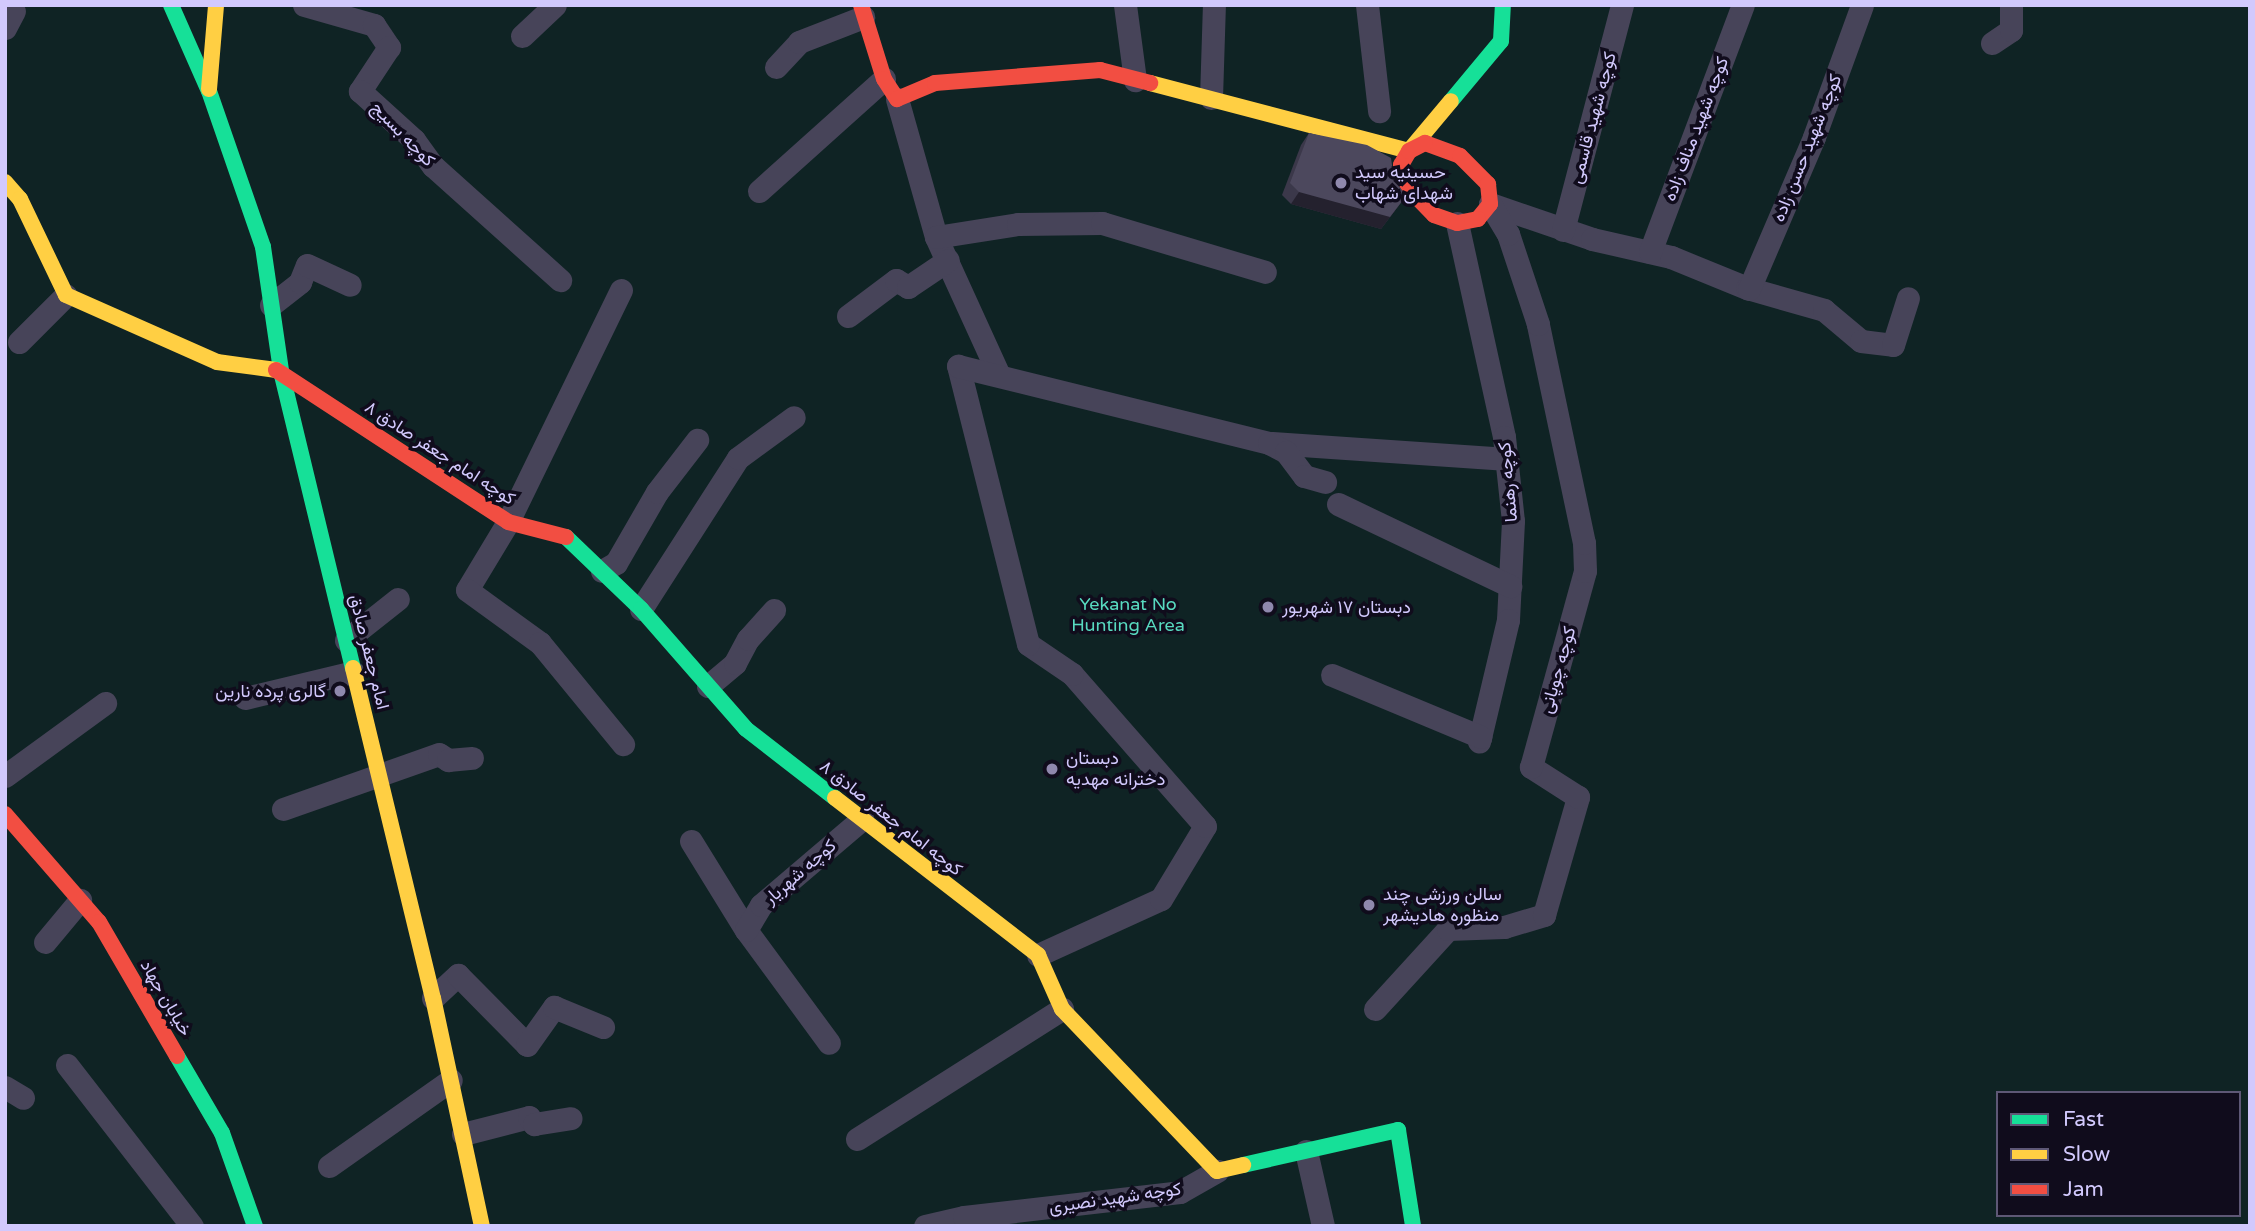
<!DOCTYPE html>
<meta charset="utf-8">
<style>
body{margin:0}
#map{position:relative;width:2255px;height:1231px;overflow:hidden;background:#121018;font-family:"Varela Round",Vazirmatn,sans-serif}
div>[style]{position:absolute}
.green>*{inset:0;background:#0f2324}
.street>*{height:23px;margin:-11.5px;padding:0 11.5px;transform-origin:11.5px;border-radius:11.5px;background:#474459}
.fast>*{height:16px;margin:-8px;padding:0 8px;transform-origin:8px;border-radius:8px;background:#16e098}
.slow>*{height:16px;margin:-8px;padding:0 8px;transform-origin:8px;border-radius:8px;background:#ffcf43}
.jam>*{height:16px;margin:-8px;padding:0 8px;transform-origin:8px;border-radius:8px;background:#f24e42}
.wall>*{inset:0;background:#3b384a}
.shaded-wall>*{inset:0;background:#24212e}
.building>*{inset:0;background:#4c485d}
.dots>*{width:19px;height:19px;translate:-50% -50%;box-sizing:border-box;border:4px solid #100c1c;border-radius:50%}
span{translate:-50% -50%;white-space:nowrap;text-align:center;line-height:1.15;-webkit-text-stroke:7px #100c1c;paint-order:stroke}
.street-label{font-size:18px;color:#d2c9fd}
.poi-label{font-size:18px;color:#d2c9fd}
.left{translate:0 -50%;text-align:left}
.right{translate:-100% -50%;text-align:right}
.park-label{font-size:18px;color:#58dac0}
.frame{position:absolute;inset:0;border:7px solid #d2c9fd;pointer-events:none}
.legend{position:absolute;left:1996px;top:1091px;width:245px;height:126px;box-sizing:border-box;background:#100c1c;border:2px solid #5e5876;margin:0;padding:9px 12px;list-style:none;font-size:21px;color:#d2c9fd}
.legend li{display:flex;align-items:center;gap:14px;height:35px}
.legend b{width:35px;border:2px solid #5e5876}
</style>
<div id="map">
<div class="green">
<div style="clip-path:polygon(evenodd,5px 5px,2250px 5px,2250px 1226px,5px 1226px,5px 5px,1998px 1093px,2239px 1093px,2239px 1215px,1998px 1215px,1998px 1093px)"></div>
</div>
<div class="street">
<div style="left:304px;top:5px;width:73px;rotate:15.9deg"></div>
<div style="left:374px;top:25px;width:27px;rotate:56deg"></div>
<div style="left:389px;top:47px;width:53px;rotate:123.4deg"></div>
<div style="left:360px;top:91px;width:73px;rotate:42.2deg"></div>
<div style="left:414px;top:140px;width:32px;rotate:54deg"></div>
<div style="left:433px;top:166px;width:171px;rotate:41.9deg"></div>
<div style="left:1125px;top:5px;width:76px;rotate:82.4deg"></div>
<div style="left:1367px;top:5px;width:107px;rotate:83.5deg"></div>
<div style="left:5px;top:28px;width:19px;rotate:-62deg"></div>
<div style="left:522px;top:36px;width:45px;rotate:-43.2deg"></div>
<div style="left:1992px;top:43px;width:23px;rotate:-34deg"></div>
<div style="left:2011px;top:30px;width:25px;rotate:-90deg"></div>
<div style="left:776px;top:67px;width:34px;rotate:-47deg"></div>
<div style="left:799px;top:42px;width:69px;rotate:-21.3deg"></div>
<div style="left:1211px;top:98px;width:93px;rotate:-88.2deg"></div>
<div style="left:897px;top:99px;width:143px;rotate:74.2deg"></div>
<div style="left:936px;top:237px;width:152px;rotate:65.5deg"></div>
<div style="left:759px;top:191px;width:168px;rotate:-41.9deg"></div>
<div style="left:1490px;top:204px;width:108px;rotate:18.9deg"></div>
<div style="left:1592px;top:239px;width:81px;rotate:12.8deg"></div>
<div style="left:1671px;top:257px;width:82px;rotate:22.2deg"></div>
<div style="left:1747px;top:288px;width:80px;rotate:15.9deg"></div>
<div style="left:1824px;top:310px;width:48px;rotate:40deg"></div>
<div style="left:1861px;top:341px;width:32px;rotate:7deg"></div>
<div style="left:1893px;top:345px;width:49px;rotate:-72.3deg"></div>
<div style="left:1457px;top:223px;width:219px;rotate:77.6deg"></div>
<div style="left:1504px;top:437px;width:84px;rotate:83.9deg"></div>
<div style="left:1513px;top:521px;width:99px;rotate:92.9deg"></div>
<div style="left:1508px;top:620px;width:125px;rotate:103.4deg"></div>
<div style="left:1563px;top:230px;width:233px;rotate:-75.3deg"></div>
<div style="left:936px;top:237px;width:83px;rotate:-9deg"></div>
<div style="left:1018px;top:224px;width:84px;rotate:-0.7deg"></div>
<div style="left:1102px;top:223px;width:170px;rotate:16.7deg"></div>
<div style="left:1650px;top:252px;width:264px;rotate:-69.4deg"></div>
<div style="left:1749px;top:289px;width:165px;rotate:-66.8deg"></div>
<div style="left:1814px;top:137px;width:140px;rotate:-70deg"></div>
<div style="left:621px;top:290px;width:258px;rotate:116deg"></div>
<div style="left:508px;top:522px;width:79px;rotate:121.1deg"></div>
<div style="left:467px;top:590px;width:90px;rotate:36deg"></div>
<div style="left:540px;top:643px;width:131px;rotate:50.6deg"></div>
<div style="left:271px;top:305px;width:37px;rotate:-38deg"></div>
<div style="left:300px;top:282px;width:18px;rotate:-68deg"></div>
<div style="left:307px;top:265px;width:47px;rotate:24.9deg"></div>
<div style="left:848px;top:316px;width:60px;rotate:-36.9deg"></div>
<div style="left:896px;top:280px;width:14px;rotate:30deg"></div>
<div style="left:908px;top:287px;width:48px;rotate:-34deg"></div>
<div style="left:19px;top:342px;width:66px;rotate:-45deg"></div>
<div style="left:1272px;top:443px;width:236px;rotate:3.9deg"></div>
<div style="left:1338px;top:504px;width:191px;rotate:25.5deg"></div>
<div style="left:602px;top:571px;width:16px;rotate:-30deg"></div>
<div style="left:616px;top:563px;width:82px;rotate:-60deg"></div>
<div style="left:657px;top:492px;width:66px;rotate:-52.4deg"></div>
<div style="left:641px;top:609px;width:179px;rotate:-57.3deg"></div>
<div style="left:738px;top:458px;width:69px;rotate:-36.2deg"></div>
<div style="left:346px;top:640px;width:66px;rotate:-38.3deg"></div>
<div style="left:1332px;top:675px;width:161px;rotate:22.6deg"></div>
<div style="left:708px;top:686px;width:35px;rotate:-40deg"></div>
<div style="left:735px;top:663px;width:27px;rotate:-62deg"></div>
<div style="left:748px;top:639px;width:39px;rotate:-48deg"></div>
<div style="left:245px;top:698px;width:111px;rotate:-13.5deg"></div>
<div style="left:5px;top:776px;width:124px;rotate:-36.1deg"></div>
<div style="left:283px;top:809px;width:165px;rotate:-19.4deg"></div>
<div style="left:439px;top:754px;width:11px;rotate:34deg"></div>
<div style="left:448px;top:760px;width:24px;rotate:-5deg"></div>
<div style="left:691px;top:841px;width:105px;rotate:58.3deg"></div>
<div style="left:746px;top:930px;width:140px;rotate:53.7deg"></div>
<div style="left:746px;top:930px;width:29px;rotate:-59deg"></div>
<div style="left:761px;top:905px;width:133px;rotate:-40.4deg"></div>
<div style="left:45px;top:942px;width:55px;rotate:-50.2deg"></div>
<div style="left:1038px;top:955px;width:135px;rotate:-24.5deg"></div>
<div style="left:1161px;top:899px;width:85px;rotate:-58.9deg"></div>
<div style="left:1205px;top:826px;width:202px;rotate:-131.2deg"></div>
<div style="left:1072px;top:674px;width:53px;rotate:-145.7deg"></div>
<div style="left:1028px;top:644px;width:287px;rotate:-104.1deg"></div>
<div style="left:958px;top:366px;width:320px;rotate:13.9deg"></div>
<div style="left:1269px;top:443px;width:19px;rotate:28deg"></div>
<div style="left:1286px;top:452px;width:30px;rotate:53deg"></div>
<div style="left:1304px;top:476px;width:22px;rotate:16deg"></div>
<div style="left:433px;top:998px;width:34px;rotate:-43deg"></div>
<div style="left:458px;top:975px;width:98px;rotate:45.4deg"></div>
<div style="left:527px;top:1045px;width:47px;rotate:-54.6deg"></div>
<div style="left:554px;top:1007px;width:53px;rotate:22.2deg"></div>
<div style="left:1375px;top:1009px;width:108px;rotate:-47.6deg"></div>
<div style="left:1448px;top:929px;width:56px;rotate:-2deg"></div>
<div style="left:1504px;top:927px;width:42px;rotate:-16.7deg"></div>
<div style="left:1544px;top:915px;width:123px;rotate:-73.9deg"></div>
<div style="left:1578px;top:797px;width:56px;rotate:-147.4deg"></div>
<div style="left:1531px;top:767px;width:203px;rotate:-74.6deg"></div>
<div style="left:1585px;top:571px;width:28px;rotate:-92deg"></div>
<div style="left:1584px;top:543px;width:224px;rotate:-101.9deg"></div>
<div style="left:1538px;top:324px;width:95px;rotate:-108.4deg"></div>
<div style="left:1508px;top:234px;width:35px;rotate:-121deg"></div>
<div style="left:67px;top:1065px;width:204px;rotate:52.2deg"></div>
<div style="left:5px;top:1087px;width:21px;rotate:31deg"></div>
<div style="left:463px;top:1134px;width:68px;rotate:-14.4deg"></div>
<div style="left:529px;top:1117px;width:9px;rotate:54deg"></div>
<div style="left:534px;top:1124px;width:37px;rotate:-9deg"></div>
<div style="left:857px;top:1139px;width:243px;rotate:-32.4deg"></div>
<div style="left:1306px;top:1151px;width:77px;rotate:77.2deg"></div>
<div style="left:329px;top:1166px;width:149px;rotate:-35.2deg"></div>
<div style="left:925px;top:1226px;width:40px;rotate:-13deg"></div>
<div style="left:964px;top:1217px;width:217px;rotate:-6.6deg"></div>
<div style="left:1180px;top:1192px;width:43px;rotate:-29.6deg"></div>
</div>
<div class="fast">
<div style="left:171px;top:5px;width:94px;rotate:66.2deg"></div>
<div style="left:209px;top:91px;width:165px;rotate:70.9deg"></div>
<div style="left:263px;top:247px;width:125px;rotate:81.7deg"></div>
<div style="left:281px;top:371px;width:306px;rotate:76.4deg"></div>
<div style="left:1451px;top:101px;width:78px;rotate:-50.2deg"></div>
<div style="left:1501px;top:41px;width:36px;rotate:-87deg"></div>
<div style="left:566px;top:537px;width:104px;rotate:43.8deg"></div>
<div style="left:641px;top:609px;width:159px;rotate:48.8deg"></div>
<div style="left:746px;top:729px;width:113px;rotate:37.8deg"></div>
<div style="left:177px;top:1056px;width:89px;rotate:59.7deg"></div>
<div style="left:222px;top:1133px;width:99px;rotate:70.5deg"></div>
<div style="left:1243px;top:1165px;width:159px;rotate:-12.7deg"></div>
<div style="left:1398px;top:1130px;width:97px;rotate:81.1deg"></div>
</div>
<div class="slow">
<div style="left:1150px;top:83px;width:268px;rotate:14.7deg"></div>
<div style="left:1409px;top:151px;width:65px;rotate:-50deg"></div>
<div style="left:209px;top:89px;width:84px;rotate:-85.2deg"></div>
<div style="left:5px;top:182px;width:23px;rotate:49deg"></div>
<div style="left:20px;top:199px;width:106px;rotate:64.4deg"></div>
<div style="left:66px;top:295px;width:165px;rotate:23.9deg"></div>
<div style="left:217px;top:362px;width:60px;rotate:7.7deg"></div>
<div style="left:353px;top:668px;width:340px;rotate:76.4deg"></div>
<div style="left:433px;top:998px;width:233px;rotate:77.9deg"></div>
<div style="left:835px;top:798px;width:257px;rotate:37.7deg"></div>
<div style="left:1038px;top:955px;width:59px;rotate:66deg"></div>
<div style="left:1062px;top:1009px;width:224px;rotate:46.3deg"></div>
<div style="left:1217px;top:1171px;width:27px;rotate:-13deg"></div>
</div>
<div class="jam">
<div style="left:861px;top:5px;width:77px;rotate:72.7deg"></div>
<div style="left:884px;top:79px;width:24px;rotate:57deg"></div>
<div style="left:897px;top:99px;width:41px;rotate:-22.8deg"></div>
<div style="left:935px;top:83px;width:166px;rotate:-4.5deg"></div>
<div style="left:1100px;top:70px;width:52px;rotate:14.6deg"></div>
<div style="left:1425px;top:143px;width:37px;rotate:20deg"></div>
<div style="left:1460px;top:156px;width:40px;rotate:45deg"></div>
<div style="left:1488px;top:184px;width:20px;rotate:84deg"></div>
<div style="left:1490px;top:204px;width:19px;rotate:129deg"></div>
<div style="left:1478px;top:219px;width:21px;rotate:169deg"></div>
<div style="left:1457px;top:223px;width:24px;rotate:-161deg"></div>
<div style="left:1434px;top:215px;width:47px;rotate:-134.1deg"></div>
<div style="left:1401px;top:181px;width:16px;rotate:-90deg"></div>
<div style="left:1401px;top:165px;width:16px;rotate:-60deg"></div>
<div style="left:1409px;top:151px;width:18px;rotate:-27deg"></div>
<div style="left:276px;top:370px;width:277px;rotate:33.2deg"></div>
<div style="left:508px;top:522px;width:60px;rotate:14.5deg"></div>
<div style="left:5px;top:814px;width:143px;rotate:49deg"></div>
<div style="left:99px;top:922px;width:155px;rotate:59.8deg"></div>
</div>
<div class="wall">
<div style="clip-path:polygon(1309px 133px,1394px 179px,1406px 196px,1381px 229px,1291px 204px,1282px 195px,1301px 145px)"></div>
</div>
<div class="shaded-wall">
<div style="clip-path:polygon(1299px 192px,1406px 196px,1381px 229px,1291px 204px)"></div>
</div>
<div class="building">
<div style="clip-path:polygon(1309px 133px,1367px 145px,1391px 158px,1394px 179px,1406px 196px,1390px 217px,1299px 192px,1290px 183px)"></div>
</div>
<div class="dots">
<div style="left:1341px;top:183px;background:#8f88ad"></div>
<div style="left:1268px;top:607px;background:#8f88ad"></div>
<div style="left:340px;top:691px;background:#8f88ad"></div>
<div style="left:1052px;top:769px;background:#8f88ad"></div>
<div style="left:1369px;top:905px;background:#8f88ad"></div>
</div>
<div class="street-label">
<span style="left:1593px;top:118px;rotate:-75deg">کوچه شهید قاسمی</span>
<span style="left:1696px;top:129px;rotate:-69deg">کوچه شهید مناف زاده</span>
<span style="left:403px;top:134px;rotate:46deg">کوچه بسیج</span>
<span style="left:1807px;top:148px;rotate:-68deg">کوچه شهید حسن زاده</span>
<span style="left:440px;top:453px;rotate:33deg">کوچه امام جعفر صادق ۸</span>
<span style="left:1508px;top:482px;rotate:-95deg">کوچه رهنما</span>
<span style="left:369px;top:652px;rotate:76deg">امام جعفر صادق</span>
<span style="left:1558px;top:670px;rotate:-74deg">کوچه چوپانی</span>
<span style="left:891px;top:818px;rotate:38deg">کوچه امام جعفر صادق ۸</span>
<span style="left:800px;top:872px;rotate:-41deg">کوچه شهریار</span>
<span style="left:166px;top:998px;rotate:60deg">خیابان جهاد</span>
<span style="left:1115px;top:1198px;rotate:-8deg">کوچه شهید نصیری</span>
</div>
<div class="poi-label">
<span class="left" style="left:1355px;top:183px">حسینیه سید<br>شهدای شهاب</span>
<span class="left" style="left:1282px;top:607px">دبستان ۱۷ شهریور</span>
<span class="right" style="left:326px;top:691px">گالری پرده نارین</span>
<span class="left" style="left:1066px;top:769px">دبستان<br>دخترانه مهدیه</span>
<span class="left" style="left:1383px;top:905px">سالن ورزشی چند<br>منظوره هادیشهر</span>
</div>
<div class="park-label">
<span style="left:1128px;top:615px">Yekanat No<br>Hunting Area</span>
</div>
<div class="frame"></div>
<ul class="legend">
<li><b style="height:9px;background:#16e098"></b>Fast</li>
<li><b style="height:9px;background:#ffcf43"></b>Slow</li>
<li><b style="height:9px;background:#f24e42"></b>Jam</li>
</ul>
</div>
